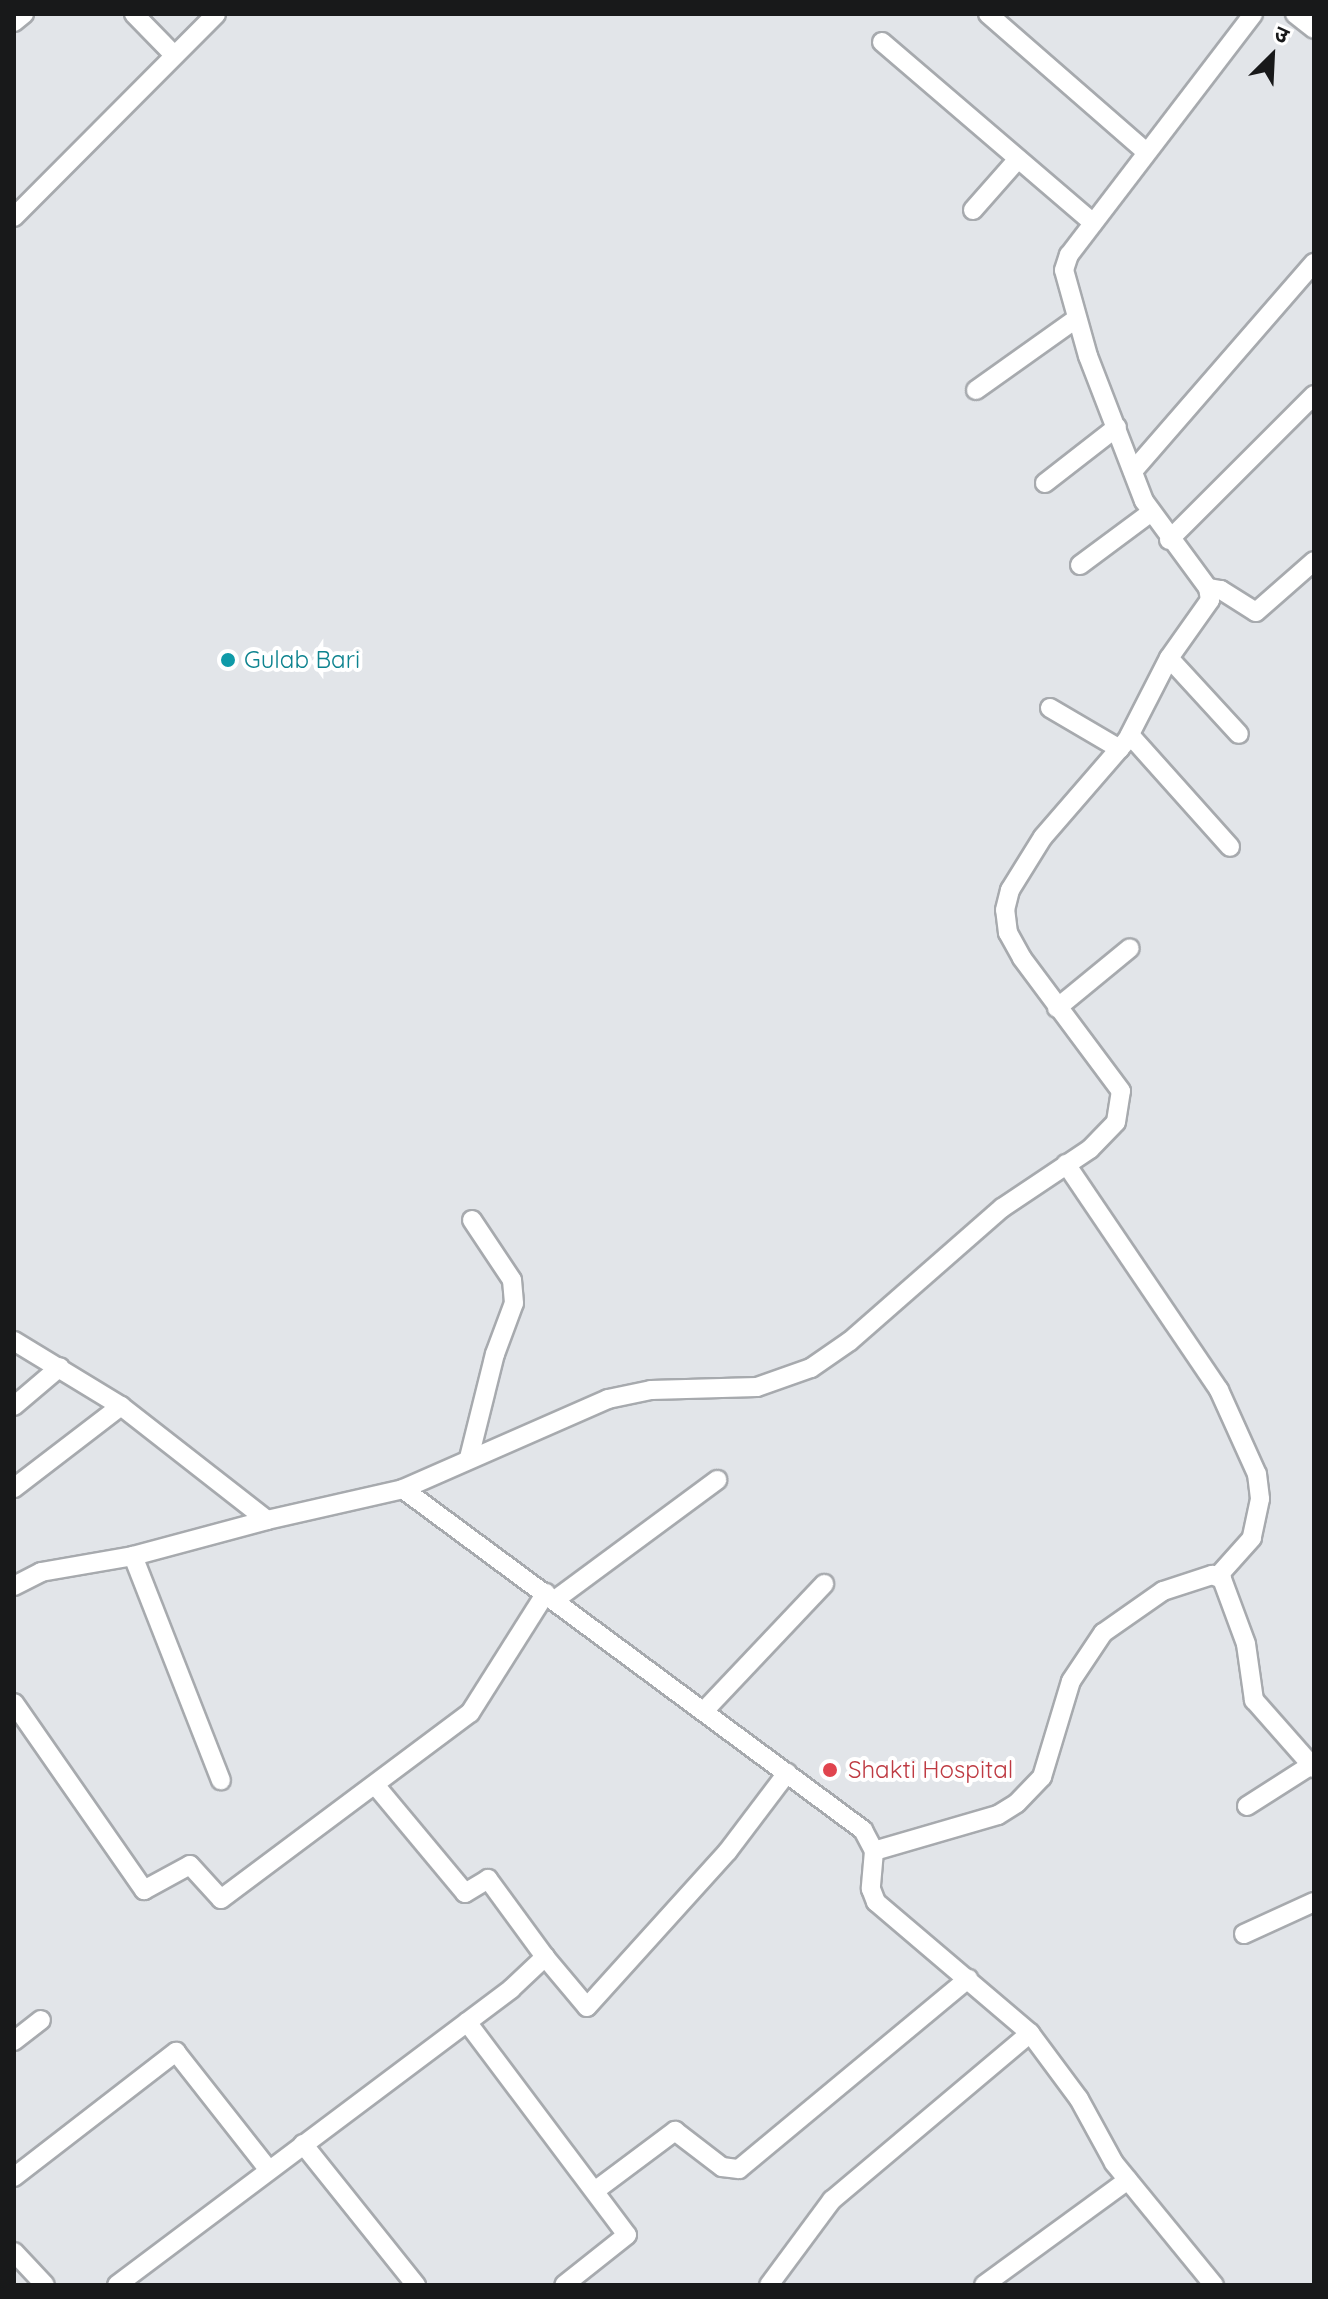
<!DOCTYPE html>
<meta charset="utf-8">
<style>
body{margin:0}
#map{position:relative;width:1328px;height:2299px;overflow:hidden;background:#e2e5e9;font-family:Quicksand,"Noto Sans Devanagari",sans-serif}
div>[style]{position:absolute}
.roads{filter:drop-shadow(2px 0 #a7aaae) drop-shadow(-2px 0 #a7aaae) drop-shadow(0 2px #a7aaae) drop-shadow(0 -2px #a7aaae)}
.minor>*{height:18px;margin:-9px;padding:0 9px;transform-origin:9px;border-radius:9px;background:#fff}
.dots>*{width:22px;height:22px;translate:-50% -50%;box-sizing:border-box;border:4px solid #fff;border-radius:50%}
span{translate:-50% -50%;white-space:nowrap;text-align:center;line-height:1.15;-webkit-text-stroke:8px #fff;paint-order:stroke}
.culture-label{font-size:24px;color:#0d838f}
.left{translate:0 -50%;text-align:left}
.health-label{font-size:24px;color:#be3a42}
.frame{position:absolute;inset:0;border:16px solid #18191a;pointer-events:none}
.north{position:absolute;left:1232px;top:16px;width:80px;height:80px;-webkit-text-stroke:6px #fff;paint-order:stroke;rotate:24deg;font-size:22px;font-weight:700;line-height:32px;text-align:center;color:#18191a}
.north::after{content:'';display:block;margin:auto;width:28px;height:36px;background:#18191a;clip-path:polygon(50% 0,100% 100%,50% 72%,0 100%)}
</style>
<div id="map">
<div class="roads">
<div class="minor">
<div style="left:134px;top:14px;width:57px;rotate:45.7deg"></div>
<div style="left:988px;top:14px;width:210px;rotate:41.1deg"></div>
<div style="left:1295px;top:14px;width:24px;rotate:38deg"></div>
<div style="left:14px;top:22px;width:13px;rotate:-39deg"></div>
<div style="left:882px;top:42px;width:278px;rotate:40.6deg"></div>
<div style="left:973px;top:210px;width:68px;rotate:-48.6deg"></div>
<div style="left:14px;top:217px;width:286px;rotate:-45.1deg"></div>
<div style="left:976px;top:390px;width:123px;rotate:-35.4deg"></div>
<div style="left:1133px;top:471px;width:276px;rotate:-49deg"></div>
<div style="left:1045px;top:483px;width:91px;rotate:-37.9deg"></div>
<div style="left:1169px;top:540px;width:205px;rotate:-45deg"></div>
<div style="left:1080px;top:565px;width:87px;rotate:-36.6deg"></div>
<div style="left:1208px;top:588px;width:13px;rotate:9deg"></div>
<div style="left:1221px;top:590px;width:41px;rotate:32.2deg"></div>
<div style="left:1256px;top:612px;width:77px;rotate:-41.3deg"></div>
<div style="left:1169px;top:658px;width:103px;rotate:47.4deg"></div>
<div style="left:1050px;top:708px;width:81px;rotate:30.4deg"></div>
<div style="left:1130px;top:735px;width:150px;rotate:48.2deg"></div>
<div style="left:1057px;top:1008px;width:94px;rotate:-39.4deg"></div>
<div style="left:1066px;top:1164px;width:273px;rotate:55.9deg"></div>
<div style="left:1219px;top:1390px;width:92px;rotate:65.7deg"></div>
<div style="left:1257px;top:1474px;width:25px;rotate:83deg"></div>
<div style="left:1260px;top:1499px;width:40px;rotate:102deg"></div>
<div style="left:1252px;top:1538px;width:51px;rotate:131.8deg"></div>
<div style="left:14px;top:1341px;width:125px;rotate:31.3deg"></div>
<div style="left:121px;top:1406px;width:185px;rotate:38deg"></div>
<div style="left:267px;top:1520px;width:139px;rotate:-12.8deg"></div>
<div style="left:403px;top:1489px;width:573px;rotate:36.55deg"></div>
<div style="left:863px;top:1830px;width:24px;rotate:62deg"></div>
<div style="left:874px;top:1851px;width:38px;rotate:95deg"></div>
<div style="left:871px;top:1889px;width:14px;rotate:69deg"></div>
<div style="left:876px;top:1902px;width:202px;rotate:40.4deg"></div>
<div style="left:1030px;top:2033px;width:82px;rotate:53.4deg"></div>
<div style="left:1079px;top:2099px;width:73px;rotate:61.3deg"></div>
<div style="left:1114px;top:2163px;width:158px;rotate:50.7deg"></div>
<div style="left:14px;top:1406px;width:60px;rotate:-40.3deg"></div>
<div style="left:469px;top:1458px;width:107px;rotate:-76deg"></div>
<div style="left:495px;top:1354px;width:54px;rotate:-69.6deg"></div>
<div style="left:514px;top:1303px;width:23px;rotate:-95deg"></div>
<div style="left:512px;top:1280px;width:72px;rotate:-123.7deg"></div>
<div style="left:14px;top:1488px;width:135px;rotate:-37.5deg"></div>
<div style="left:403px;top:1489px;width:224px;rotate:-23.7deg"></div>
<div style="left:608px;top:1399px;width:44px;rotate:-11.8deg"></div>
<div style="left:651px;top:1390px;width:106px;rotate:-1.6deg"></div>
<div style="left:757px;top:1387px;width:57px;rotate:-19.4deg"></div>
<div style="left:811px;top:1368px;width:47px;rotate:-34.7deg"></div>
<div style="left:850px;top:1341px;width:202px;rotate:-41.2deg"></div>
<div style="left:1002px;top:1208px;width:106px;rotate:-33.8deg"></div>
<div style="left:1090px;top:1149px;width:37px;rotate:-46deg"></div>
<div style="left:1116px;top:1122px;width:31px;rotate:-81deg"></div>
<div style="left:1121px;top:1091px;width:166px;rotate:-126.7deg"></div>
<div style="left:1022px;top:958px;width:29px;rotate:-119deg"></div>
<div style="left:1008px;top:933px;width:23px;rotate:-97deg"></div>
<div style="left:1005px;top:910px;width:21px;rotate:-76deg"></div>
<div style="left:1010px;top:890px;width:62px;rotate:-58.1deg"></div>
<div style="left:1043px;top:837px;width:128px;rotate:-49.1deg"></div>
<div style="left:1127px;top:740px;width:92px;rotate:-62.9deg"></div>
<div style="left:1169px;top:658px;width:71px;rotate:-54.7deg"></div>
<div style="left:1210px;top:600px;width:12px;rotate:-99deg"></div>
<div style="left:1208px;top:588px;width:108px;rotate:-126.3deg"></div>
<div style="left:1144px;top:501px;width:155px;rotate:-111.1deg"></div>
<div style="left:1088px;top:356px;width:89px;rotate:-105.6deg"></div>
<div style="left:1064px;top:270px;width:16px;rotate:-72deg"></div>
<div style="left:1069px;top:255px;width:303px;rotate:-52.6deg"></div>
<div style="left:133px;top:1556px;width:241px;rotate:68.6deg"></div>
<div style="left:14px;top:1586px;width:30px;rotate:-27deg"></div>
<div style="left:41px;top:1572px;width:93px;rotate:-9.9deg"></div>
<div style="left:133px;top:1556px;width:139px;rotate:-15deg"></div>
<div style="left:555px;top:1600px;width:202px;rotate:-36.5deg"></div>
<div style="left:14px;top:1703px;width:228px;rotate:55.2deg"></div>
<div style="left:144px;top:1890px;width:52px;rotate:-28.5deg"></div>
<div style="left:190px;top:1865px;width:46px;rotate:47.6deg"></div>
<div style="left:221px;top:1899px;width:311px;rotate:-36.8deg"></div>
<div style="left:470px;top:1713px;width:142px;rotate:-57.7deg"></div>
<div style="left:704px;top:1711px;width:175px;rotate:-46.6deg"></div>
<div style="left:376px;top:1786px;width:139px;rotate:50.2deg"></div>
<div style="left:465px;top:1893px;width:27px;rotate:-31deg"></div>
<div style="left:488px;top:1879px;width:97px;rotate:53.8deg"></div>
<div style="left:1247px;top:1806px;width:76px;rotate:-32.6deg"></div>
<div style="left:874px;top:1851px;width:129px;rotate:-16.2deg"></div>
<div style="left:998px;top:1815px;width:22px;rotate:-32deg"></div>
<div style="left:1017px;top:1803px;width:36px;rotate:-46deg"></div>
<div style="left:1042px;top:1777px;width:100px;rotate:-73.2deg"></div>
<div style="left:1071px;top:1681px;width:58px;rotate:-56.3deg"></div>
<div style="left:1103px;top:1633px;width:73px;rotate:-35deg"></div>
<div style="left:1163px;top:1591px;width:52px;rotate:-18.1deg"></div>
<div style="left:1212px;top:1575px;width:11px;rotate:22deg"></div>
<div style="left:1222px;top:1579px;width:69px;rotate:69.7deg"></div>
<div style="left:1246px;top:1644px;width:57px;rotate:81.9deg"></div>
<div style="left:1254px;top:1700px;width:91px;rotate:48.6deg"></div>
<div style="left:1244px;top:1934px;width:77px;rotate:-24.6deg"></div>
<div style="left:467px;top:2022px;width:266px;rotate:53.1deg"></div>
<div style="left:627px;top:2235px;width:80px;rotate:141.6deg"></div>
<div style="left:14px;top:2041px;width:34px;rotate:-38deg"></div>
<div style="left:303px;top:2144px;width:181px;rotate:51.3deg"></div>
<div style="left:14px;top:2177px;width:205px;rotate:-37.7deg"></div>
<div style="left:176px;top:2052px;width:150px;rotate:51.8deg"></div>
<div style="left:596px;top:2190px;width:99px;rotate:-36.8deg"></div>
<div style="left:675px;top:2131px;width:59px;rotate:37.5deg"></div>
<div style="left:722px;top:2167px;width:17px;rotate:7deg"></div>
<div style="left:739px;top:2169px;width:298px;rotate:-39.7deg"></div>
<div style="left:14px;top:2252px;width:45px;rotate:46.8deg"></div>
<div style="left:117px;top:2285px;width:493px;rotate:-36.9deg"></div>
<div style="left:511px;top:1989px;width:47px;rotate:-43.3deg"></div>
<div style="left:545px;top:1957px;width:65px;rotate:50deg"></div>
<div style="left:587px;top:2007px;width:210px;rotate:-47.9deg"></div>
<div style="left:728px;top:1851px;width:98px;rotate:-52.9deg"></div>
<div style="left:769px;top:2285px;width:106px;rotate:-53.5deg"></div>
<div style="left:832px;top:2200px;width:259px;rotate:-40.1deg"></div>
<div style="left:984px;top:2285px;width:178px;rotate:-36.1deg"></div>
</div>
</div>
<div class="dots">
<div style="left:228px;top:660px;background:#0f9aa8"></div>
<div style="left:830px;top:1770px;background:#e0444e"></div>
</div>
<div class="culture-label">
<span class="left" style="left:244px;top:660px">Gulab Bari</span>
</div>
<div class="health-label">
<span class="left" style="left:848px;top:1770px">Shakti Hospital</span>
</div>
<div class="frame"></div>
<div class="north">उ</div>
</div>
